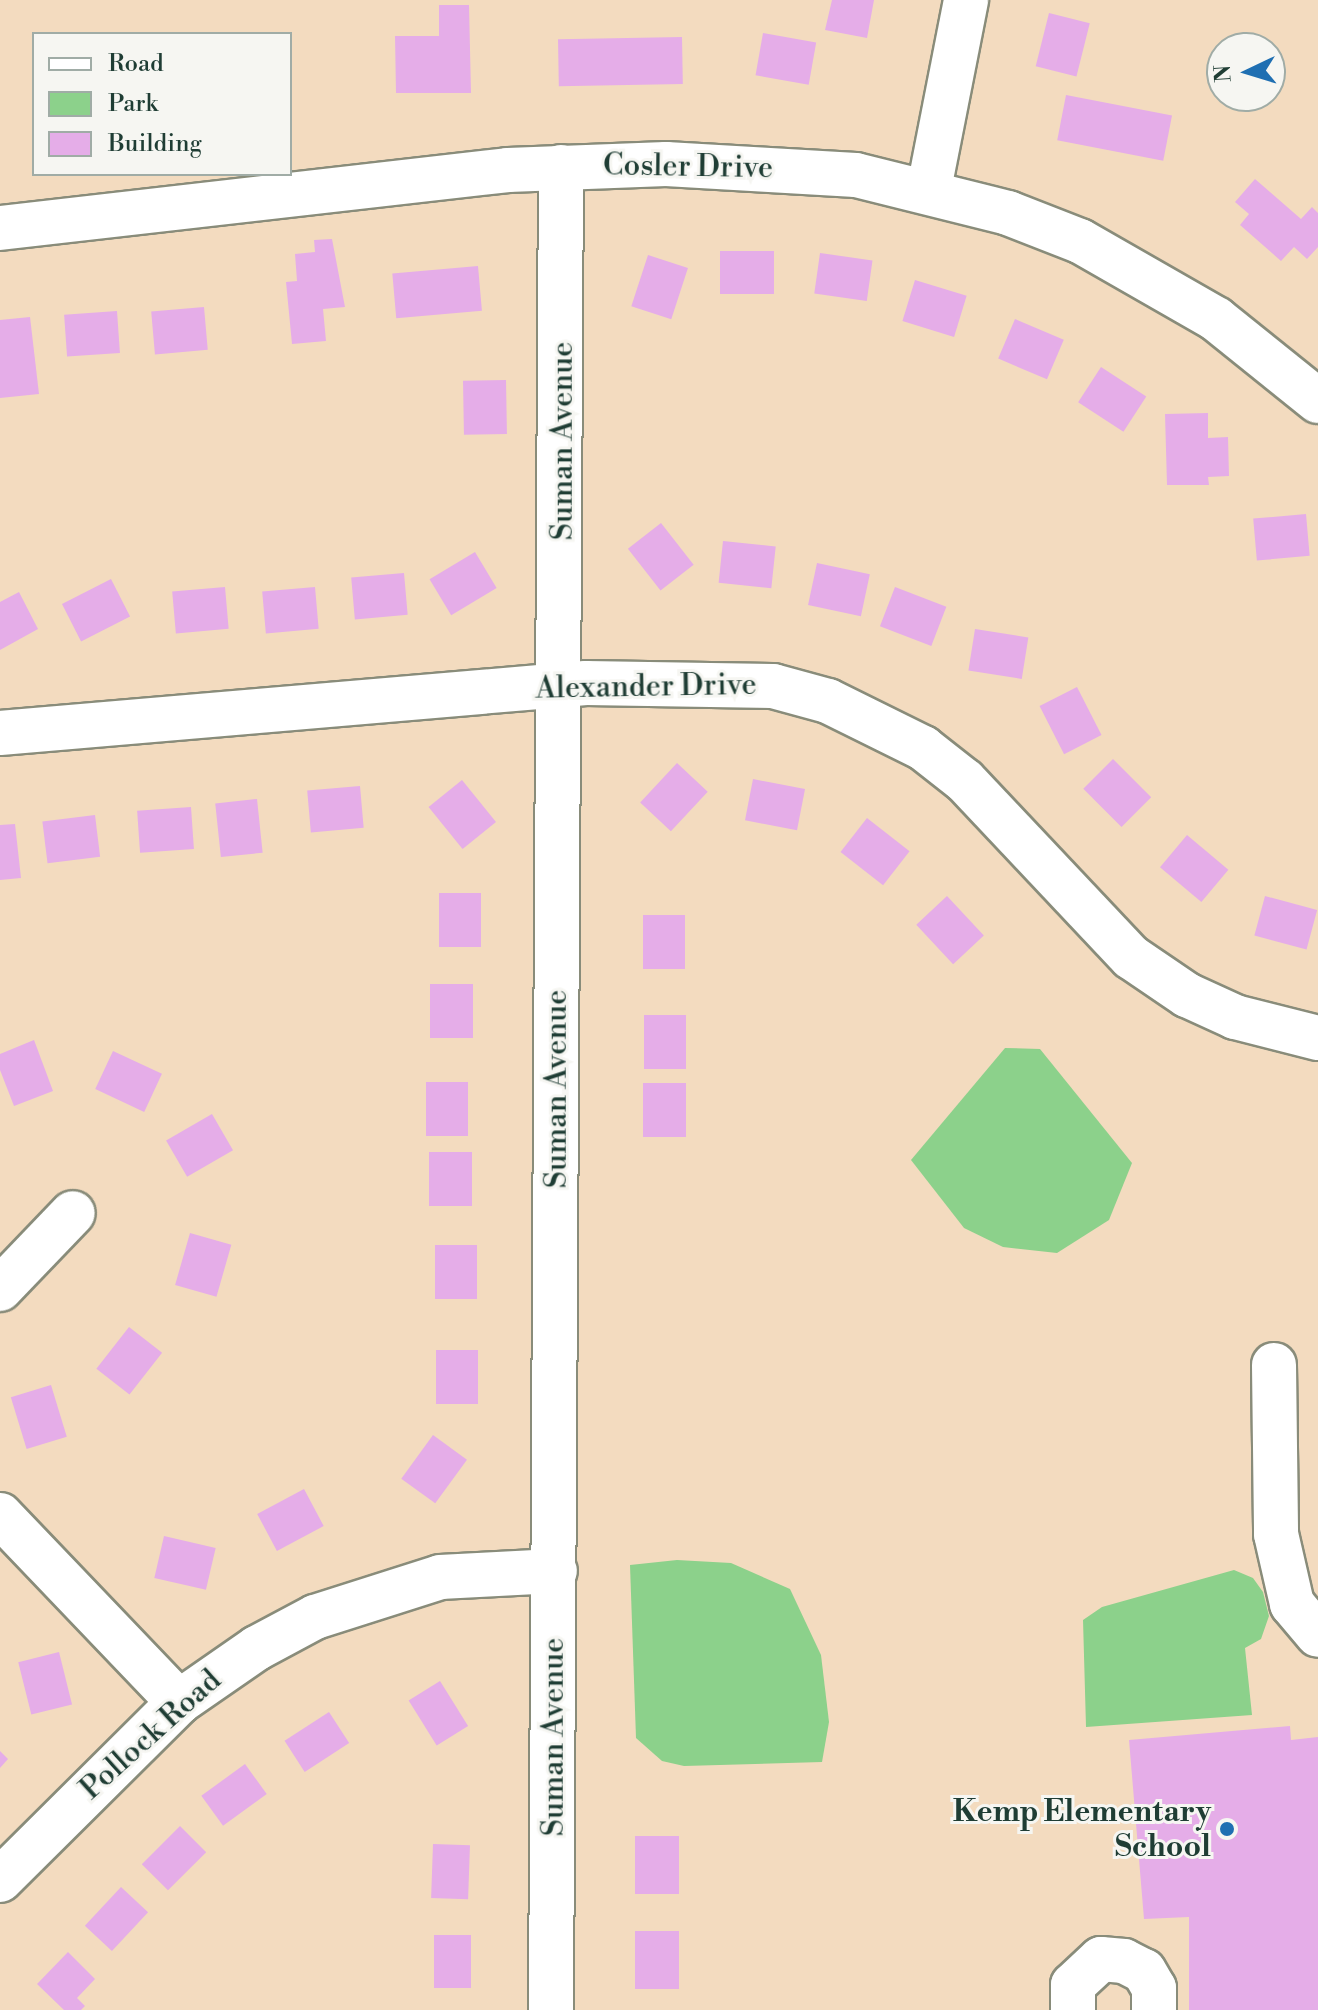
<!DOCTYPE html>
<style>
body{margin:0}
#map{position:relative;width:1318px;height:2010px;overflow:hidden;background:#f3dbbf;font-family:"Libre Bodoni",serif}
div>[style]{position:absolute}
.green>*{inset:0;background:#8cd18b}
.building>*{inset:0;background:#e5ade8;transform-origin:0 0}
.roads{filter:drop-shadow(2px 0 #898c7a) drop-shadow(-2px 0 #898c7a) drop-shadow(0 2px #898c7a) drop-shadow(0 -2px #898c7a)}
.minor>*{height:44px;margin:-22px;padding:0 22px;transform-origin:22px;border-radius:22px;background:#fff}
.dots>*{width:22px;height:22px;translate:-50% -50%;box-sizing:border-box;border:4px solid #f6f6f2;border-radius:50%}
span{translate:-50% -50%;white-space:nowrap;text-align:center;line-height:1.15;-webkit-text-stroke:6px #f6f6f2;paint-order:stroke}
.street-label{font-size:30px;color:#1f3d34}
.poi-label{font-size:30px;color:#1f3d34;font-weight:700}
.right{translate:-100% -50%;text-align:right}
.legend{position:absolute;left:32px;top:32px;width:260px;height:144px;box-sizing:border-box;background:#f6f6f2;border:2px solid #a0aca6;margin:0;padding:10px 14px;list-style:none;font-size:24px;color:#1f3d34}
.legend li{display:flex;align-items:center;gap:16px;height:40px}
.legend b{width:40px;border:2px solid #a0aca6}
.north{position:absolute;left:1206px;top:32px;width:80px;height:80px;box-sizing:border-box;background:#f6f6f2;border:2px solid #a0aca6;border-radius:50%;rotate:266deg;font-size:22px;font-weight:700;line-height:32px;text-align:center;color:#1f3d34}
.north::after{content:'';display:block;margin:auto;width:28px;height:36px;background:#1f6fb2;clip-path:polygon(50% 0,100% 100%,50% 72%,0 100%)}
</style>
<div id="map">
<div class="green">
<div style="clip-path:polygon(1005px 1048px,1040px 1049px,1132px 1163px,1109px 1220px,1057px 1253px,1003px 1247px,964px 1228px,911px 1160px)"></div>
<div style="clip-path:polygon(677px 1560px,731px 1563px,790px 1589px,821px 1655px,829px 1722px,822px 1762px,684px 1766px,662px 1761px,636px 1738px,630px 1565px)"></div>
<div style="clip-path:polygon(1234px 1570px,1253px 1578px,1263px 1592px,1269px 1616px,1261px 1639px,1245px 1648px,1252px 1715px,1086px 1727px,1083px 1620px,1102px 1607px)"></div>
</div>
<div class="building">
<div style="clip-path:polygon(832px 0,874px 0,867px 38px,825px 30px)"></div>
<div style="clip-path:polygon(439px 5px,469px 5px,471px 93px,396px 93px,395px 36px,439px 36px)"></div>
<div style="left:1049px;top:13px;width:42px;height:55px;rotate:14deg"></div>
<div style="left:763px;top:33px;width:54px;height:43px;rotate:10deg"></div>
<div style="left:682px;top:37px;width:47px;height:124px;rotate:89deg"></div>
<div style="left:1066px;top:95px;width:108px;height:46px;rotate:11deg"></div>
<div style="clip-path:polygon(1255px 179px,1301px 219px,1312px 207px,1318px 213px,1318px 247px,1307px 259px,1294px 247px,1281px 261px,1240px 225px,1249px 214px,1235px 202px)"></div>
<div style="clip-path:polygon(332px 239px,345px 307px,323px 309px,326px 341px,292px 344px,286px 282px,297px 281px,295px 254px,315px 252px,314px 240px)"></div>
<div style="left:720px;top:251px;width:54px;height:43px"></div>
<div style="left:820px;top:253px;width:53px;height:41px;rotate:8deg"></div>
<div style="left:648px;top:255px;width:42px;height:54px;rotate:18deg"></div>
<div style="left:478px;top:266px;width:45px;height:86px;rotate:85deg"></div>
<div style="left:915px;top:280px;width:54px;height:43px;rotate:17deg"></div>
<div style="left:204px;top:307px;width:43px;height:53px;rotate:85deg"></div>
<div style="left:117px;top:311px;width:42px;height:53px;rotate:86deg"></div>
<div style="clip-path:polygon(30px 317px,39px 394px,0 398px,0 320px)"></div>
<div style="left:1015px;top:319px;width:53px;height:43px;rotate:23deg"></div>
<div style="left:1101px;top:367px;width:54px;height:42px;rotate:33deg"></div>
<div style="left:506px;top:380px;width:54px;height:43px;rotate:89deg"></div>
<div style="clip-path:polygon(1208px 413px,1208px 438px,1228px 437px,1229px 476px,1208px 477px,1209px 485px,1167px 485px,1165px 414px)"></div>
<div style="left:1306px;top:514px;width:42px;height:53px;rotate:85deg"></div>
<div style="left:661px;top:523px;width:53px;height:42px;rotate:52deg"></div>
<div style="left:723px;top:541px;width:53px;height:42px;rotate:6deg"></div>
<div style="left:475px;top:552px;width:42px;height:53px;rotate:59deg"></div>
<div style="left:817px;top:563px;width:54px;height:43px;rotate:12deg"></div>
<div style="left:404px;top:573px;width:42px;height:53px;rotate:85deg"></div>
<div style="left:111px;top:579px;width:42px;height:55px;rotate:63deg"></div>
<div style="left:225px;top:587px;width:42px;height:53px;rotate:85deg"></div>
<div style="left:315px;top:587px;width:42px;height:53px;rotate:85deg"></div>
<div style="left:895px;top:587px;width:55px;height:42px;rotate:21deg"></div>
<div style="clip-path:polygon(19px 592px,38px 629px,0 650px,0 602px)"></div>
<div style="left:975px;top:629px;width:54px;height:42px;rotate:9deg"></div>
<div style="left:1077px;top:687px;width:54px;height:42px;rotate:63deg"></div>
<div style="left:1113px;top:759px;width:54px;height:42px;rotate:45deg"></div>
<div style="left:677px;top:763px;width:42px;height:54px;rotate:43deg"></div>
<div style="left:753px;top:779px;width:53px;height:42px;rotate:11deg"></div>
<div style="left:462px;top:780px;width:54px;height:43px;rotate:51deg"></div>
<div style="left:360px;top:786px;width:42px;height:53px;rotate:85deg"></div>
<div style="left:257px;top:799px;width:54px;height:42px;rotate:84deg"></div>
<div style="left:191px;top:807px;width:42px;height:54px;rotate:86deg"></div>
<div style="left:95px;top:815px;width:42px;height:53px;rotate:83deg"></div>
<div style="left:867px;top:818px;width:54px;height:43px;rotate:38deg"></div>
<div style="clip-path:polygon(15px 824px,21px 878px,0 880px,0 825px)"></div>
<div style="left:1187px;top:835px;width:54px;height:42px;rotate:40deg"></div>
<div style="left:439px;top:893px;width:42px;height:54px"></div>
<div style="left:947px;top:896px;width:54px;height:42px;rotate:47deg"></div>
<div style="left:1265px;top:896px;width:54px;height:41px;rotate:15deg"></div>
<div style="left:685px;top:915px;width:54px;height:42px;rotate:90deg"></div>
<div style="left:430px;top:984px;width:43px;height:54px"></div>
<div style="left:644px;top:1015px;width:42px;height:54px"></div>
<div style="clip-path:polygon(34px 1040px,53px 1091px,14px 1106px,0 1070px,0 1054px)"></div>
<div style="left:113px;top:1051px;width:54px;height:42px;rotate:25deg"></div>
<div style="left:426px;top:1082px;width:42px;height:54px"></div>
<div style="left:686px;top:1083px;width:54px;height:43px;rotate:90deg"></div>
<div style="left:212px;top:1114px;width:42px;height:53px;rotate:60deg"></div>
<div style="left:429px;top:1152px;width:43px;height:54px"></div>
<div style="left:190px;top:1233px;width:43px;height:54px;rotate:16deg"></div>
<div style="left:435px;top:1245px;width:42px;height:54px"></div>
<div style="left:129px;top:1327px;width:42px;height:53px;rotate:38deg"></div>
<div style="left:436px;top:1350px;width:42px;height:54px"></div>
<div style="left:51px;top:1385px;width:54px;height:42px;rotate:73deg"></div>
<div style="left:433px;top:1435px;width:42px;height:54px;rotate:36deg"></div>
<div style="left:304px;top:1489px;width:42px;height:53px;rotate:62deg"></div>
<div style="left:164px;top:1536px;width:53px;height:43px;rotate:13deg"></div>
<div style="left:59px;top:1652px;width:54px;height:42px;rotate:76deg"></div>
<div style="left:440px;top:1681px;width:53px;height:37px;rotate:58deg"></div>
<div style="left:329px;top:1712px;width:37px;height:53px;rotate:57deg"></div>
<div style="clip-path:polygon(1290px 1726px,1291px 1740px,1318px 1737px,1318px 2010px,1189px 2010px,1189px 1917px,1144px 1919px,1129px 1740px)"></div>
<div style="clip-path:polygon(0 1751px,8px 1759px,0 1768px)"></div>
<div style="left:245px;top:1764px;width:37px;height:54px;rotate:54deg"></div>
<div style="left:180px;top:1826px;width:37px;height:54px;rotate:45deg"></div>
<div style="left:635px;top:1836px;width:44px;height:58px"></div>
<div style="left:433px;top:1844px;width:37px;height:54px;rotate:2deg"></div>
<div style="left:121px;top:1887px;width:37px;height:53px;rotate:43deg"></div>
<div style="left:635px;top:1931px;width:44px;height:58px"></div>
<div style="left:434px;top:1935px;width:37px;height:53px"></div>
<div style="clip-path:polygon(68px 1952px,95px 1979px,77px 1998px,85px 2006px,81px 2010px,64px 2010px,37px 1984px)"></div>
</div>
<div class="roads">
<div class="minor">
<div style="left:929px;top:189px;width:193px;rotate:-78.9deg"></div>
<div style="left:0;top:228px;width:511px;rotate:-6.51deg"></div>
<div style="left:508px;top:170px;width:158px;rotate:-2.2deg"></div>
<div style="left:666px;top:164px;width:190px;rotate:3.3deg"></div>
<div style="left:856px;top:175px;width:157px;rotate:14deg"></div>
<div style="left:1008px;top:213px;width:77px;rotate:21.3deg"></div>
<div style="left:1080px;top:241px;width:157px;rotate:29.8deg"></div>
<div style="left:1216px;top:319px;width:131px;rotate:38.8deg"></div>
<div style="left:0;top:733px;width:588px;rotate:-4.88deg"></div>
<div style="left:586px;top:683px;width:187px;rotate:0.9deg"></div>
<div style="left:773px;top:686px;width:57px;rotate:15.3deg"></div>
<div style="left:828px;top:701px;width:106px;rotate:26.3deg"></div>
<div style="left:923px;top:748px;width:53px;rotate:38.2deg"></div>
<div style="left:965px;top:781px;width:242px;rotate:46.7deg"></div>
<div style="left:1131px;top:957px;width:68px;rotate:34.2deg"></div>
<div style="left:1187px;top:995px;width:53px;rotate:24.6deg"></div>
<div style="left:1235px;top:1017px;width:86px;rotate:14.2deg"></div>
<div style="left:0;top:1289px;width:105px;rotate:-46.2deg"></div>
<div style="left:1274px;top:1365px;width:169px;rotate:89.3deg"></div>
<div style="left:1276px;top:1534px;width:72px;rotate:77.1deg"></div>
<div style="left:1292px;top:1604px;width:40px;rotate:50deg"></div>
<div style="left:0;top:1515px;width:259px;rotate:46.3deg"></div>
<div style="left:0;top:1880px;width:252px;rotate:-44.8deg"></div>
<div style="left:179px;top:1702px;width:95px;rotate:-34.7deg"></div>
<div style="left:257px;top:1648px;width:66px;rotate:-28.1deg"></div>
<div style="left:315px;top:1617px;width:131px;rotate:-17.7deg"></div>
<div style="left:440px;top:1577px;width:115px;rotate:-3deg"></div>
<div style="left:551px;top:2010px;width:1843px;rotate:-89.69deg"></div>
<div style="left:1073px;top:2010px;width:25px;rotate:-90deg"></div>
<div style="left:1073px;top:1985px;width:38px;rotate:-43deg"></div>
<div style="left:1101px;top:1959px;width:23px;rotate:5deg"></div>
<div style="left:1124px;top:1961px;width:22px;rotate:27deg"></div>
<div style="left:1144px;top:1971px;width:20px;rotate:60deg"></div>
<div style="left:1154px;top:1988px;width:22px;rotate:90deg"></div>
</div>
</div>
<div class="dots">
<div style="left:1227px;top:1829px;background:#1f6fb2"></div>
</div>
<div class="street-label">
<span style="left:688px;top:167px;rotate:1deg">Cosler Drive</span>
<span style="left:563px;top:441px;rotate:-90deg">Suman Avenue</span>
<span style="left:646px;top:687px;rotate:-1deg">Alexander Drive</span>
<span style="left:557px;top:1089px;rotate:-90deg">Suman Avenue</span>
<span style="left:151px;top:1735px;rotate:-42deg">Pollock Road</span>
<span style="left:554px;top:1737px;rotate:-90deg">Suman Avenue</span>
</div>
<div class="poi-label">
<span class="right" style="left:1211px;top:1829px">Kemp Elementary<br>School</span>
</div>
<ul class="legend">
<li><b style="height:10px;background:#fff"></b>Road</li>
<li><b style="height:22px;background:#8cd18b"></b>Park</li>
<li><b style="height:22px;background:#e5ade8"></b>Building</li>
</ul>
<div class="north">N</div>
</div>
